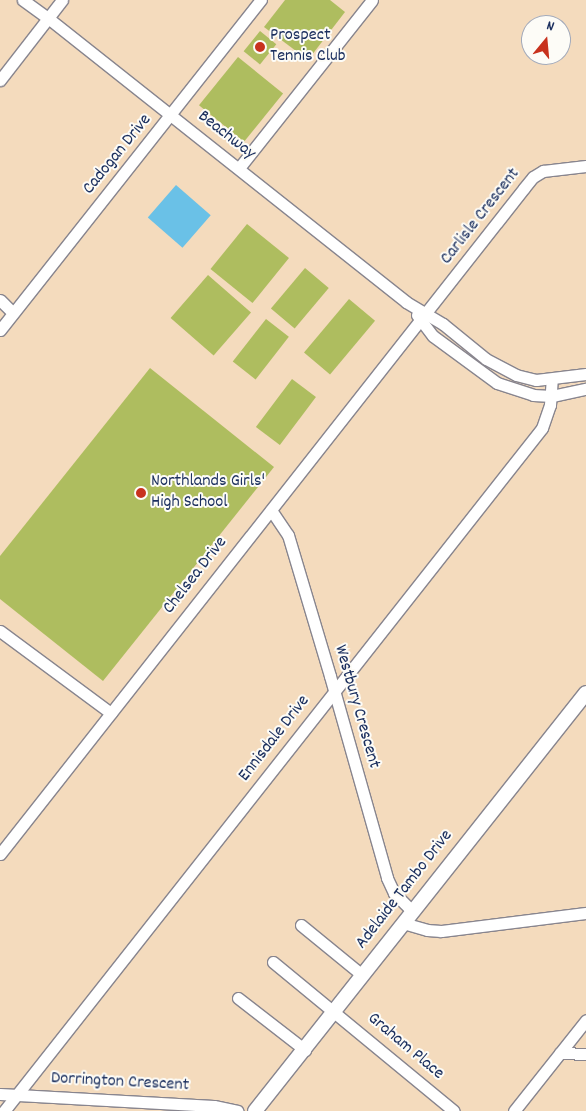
<!DOCTYPE html>
<style>
body{margin:0}
#map{position:relative;width:586px;height:1111px;overflow:hidden;background:#f4dbbd;font-family:Dekko,sans-serif}
div>[style]{position:absolute}
.green>*{inset:0;background:#aebd5f;transform-origin:0 0}
.water>*{inset:0;background:#6ac1e7;transform-origin:0 0}
.roads{filter:drop-shadow(1px 0 #88858e) drop-shadow(-1px 0 #88858e) drop-shadow(0 1px #88858e) drop-shadow(0 -1px #88858e)}
.minor>*{height:11px;margin:-5.5px;padding:0 5.5px;transform-origin:5.5px;border-radius:5.5px;background:#fff}
.tertiary>*{height:14px;margin:-7px;padding:0 7px;transform-origin:7px;border-radius:7px;background:#fff}
.dots>*{width:14px;height:14px;translate:-50% -50%;box-sizing:border-box;border:2px solid #fdfcf7;border-radius:50%}
span{translate:-50% -50%;white-space:nowrap;text-align:center;line-height:1.15;-webkit-text-stroke:4px #fdfcf7;paint-order:stroke}
.poi-label{font-size:18px;color:#1b2f5e}
.left{translate:0 -50%;text-align:left}
.street-label{font-size:18px;color:#1b2f5e}
.north{position:absolute;left:521px;top:15px;width:50px;height:50px;box-sizing:border-box;background:#fdfcf7;border:1px solid #a3aaba;border-radius:50%;rotate:17deg;font-size:14px;font-weight:700;line-height:20px;text-align:center;color:#1b2f5e}
.north::after{content:'';display:block;margin:auto;width:18px;height:22px;background:#c8321e;clip-path:polygon(50% 0,100% 100%,50% 72%,0 100%)}
</style>
<div id="map">
<div class="green">
<div style="clip-path:polygon(285px 0,330px 0,345px 12px,308px 60px,264px 27px)"></div>
<div style="left:260px;top:31px;width:21px;height:26px;rotate:39deg"></div>
<div style="left:238px;top:57px;width:58px;height:62px;rotate:39deg"></div>
<div style="left:247px;top:224px;width:54px;height:58px;rotate:39deg"></div>
<div style="left:305px;top:268px;width:31px;height:53px;rotate:40deg"></div>
<div style="left:208px;top:275px;width:57px;height:57px;rotate:41deg"></div>
<div style="left:349px;top:299px;width:34px;height:70px;rotate:40deg"></div>
<div style="left:266px;top:319px;width:29px;height:54px;rotate:38deg"></div>
<div style="clip-path:polygon(150px 368px,274px 467px,103px 681px,0 599px,0 556px)"></div>
<div style="left:292px;top:379px;width:30px;height:60px;rotate:37deg"></div>
</div>
<div class="water">
<div style="left:176px;top:185px;width:46px;height:43px;rotate:41deg"></div>
</div>
<div class="roads">
<div class="minor">
<div style="left:23px;top:0;width:31px;rotate:36deg"></div>
<div style="left:48px;top:18px;width:457px;rotate:38.4deg"></div>
<div style="left:406px;top:302px;width:43px;rotate:30.7deg"></div>
<div style="left:443px;top:324px;width:55px;rotate:39.1deg"></div>
<div style="left:486px;top:359px;width:34px;rotate:28deg"></div>
<div style="left:516px;top:375px;width:21px;rotate:14deg"></div>
<div style="left:536px;top:380px;width:50px;rotate:-6.8deg"></div>
<div style="left:0;top:80px;width:101px;rotate:-52.2deg"></div>
<div style="left:239px;top:168px;width:214px;rotate:-51.6deg"></div>
<div style="left:0;top:300px;width:18px;rotate:45deg"></div>
<div style="left:417px;top:315px;width:26px;rotate:53deg"></div>
<div style="left:433px;top:336px;width:79px;rotate:36.3deg"></div>
<div style="left:497px;top:383px;width:38px;rotate:18deg"></div>
<div style="left:533px;top:395px;width:19px;rotate:3deg"></div>
<div style="left:552px;top:396px;width:35px;rotate:-12deg"></div>
<div style="left:0;top:330px;width:421px;rotate:-51.7deg"></div>
<div style="left:271px;top:510px;width:30px;rotate:56deg"></div>
<div style="left:288px;top:535px;width:147px;rotate:73.4deg"></div>
<div style="left:330px;top:676px;width:210px;rotate:74.2deg"></div>
<div style="left:387px;top:878px;width:17px;rotate:65deg"></div>
<div style="left:394px;top:893px;width:25px;rotate:45deg"></div>
<div style="left:0;top:631px;width:138px;rotate:36.5deg"></div>
<div style="left:0;top:854px;width:847px;rotate:-51.8deg"></div>
<div style="left:524px;top:188px;width:14px;rotate:-51deg"></div>
<div style="left:533px;top:177px;width:12px;rotate:-31deg"></div>
<div style="left:543px;top:171px;width:43px;rotate:-6.6deg"></div>
<div style="left:403px;top:923px;width:25px;rotate:16deg"></div>
<div style="left:427px;top:930px;width:14px;rotate:4deg"></div>
<div style="left:441px;top:931px;width:146px;rotate:-7.1deg"></div>
<div style="left:301px;top:925px;width:79px;rotate:39.3deg"></div>
<div style="left:273px;top:962px;width:234px;rotate:39.5deg"></div>
<div style="left:238px;top:998px;width:85px;rotate:37.8deg"></div>
<div style="left:560px;top:1053px;width:26px;rotate:2deg"></div>
<div style="left:0;top:1094px;width:214px;rotate:3.2deg"></div>
<div style="left:214px;top:1106px;width:24px;rotate:12deg"></div>
<div style="left:4px;top:1111px;width:869px;rotate:-51.77deg"></div>
<div style="left:542px;top:428px;width:24px;rotate:-71deg"></div>
<div style="left:550px;top:405px;width:26px;rotate:-86deg"></div>
<div style="left:514px;top:1111px;width:116px;rotate:-51.6deg"></div>
</div>
<div class="tertiary">
<div style="left:255px;top:1111px;width:533px;rotate:-51.63deg"></div>
</div>
</div>
<div class="dots">
<div style="left:260px;top:47px;background:#c8321e"></div>
<div style="left:141px;top:493px;background:#c8321e"></div>
</div>
<div class="poi-label">
<span class="left" style="left:270px;top:47px">Prospect<br>Tennis Club</span>
<span class="left" style="left:151px;top:493px">Northlands Girls'<br>High School</span>
</div>
<div class="street-label">
<span style="left:226px;top:136px;rotate:38deg">Beachway</span>
<span style="left:118px;top:155px;rotate:-51deg">Cadogan Drive</span>
<span style="left:481px;top:217px;rotate:-52deg">Carlisle Crescent</span>
<span style="left:196px;top:576px;rotate:-52deg">Chelsea Drive</span>
<span style="left:356px;top:707px;rotate:74deg">Westbury Crescent</span>
<span style="left:275px;top:739px;rotate:-52deg">Ennisdale Drive</span>
<span style="left:405px;top:890px;rotate:-52deg">Adelaide Tambo Drive</span>
<span style="left:405px;top:1047px;rotate:40deg">Graham Place</span>
<span style="left:120px;top:1083px;rotate:3deg">Dorrington Crescent</span>
</div>
<div class="north">N</div>
</div>
